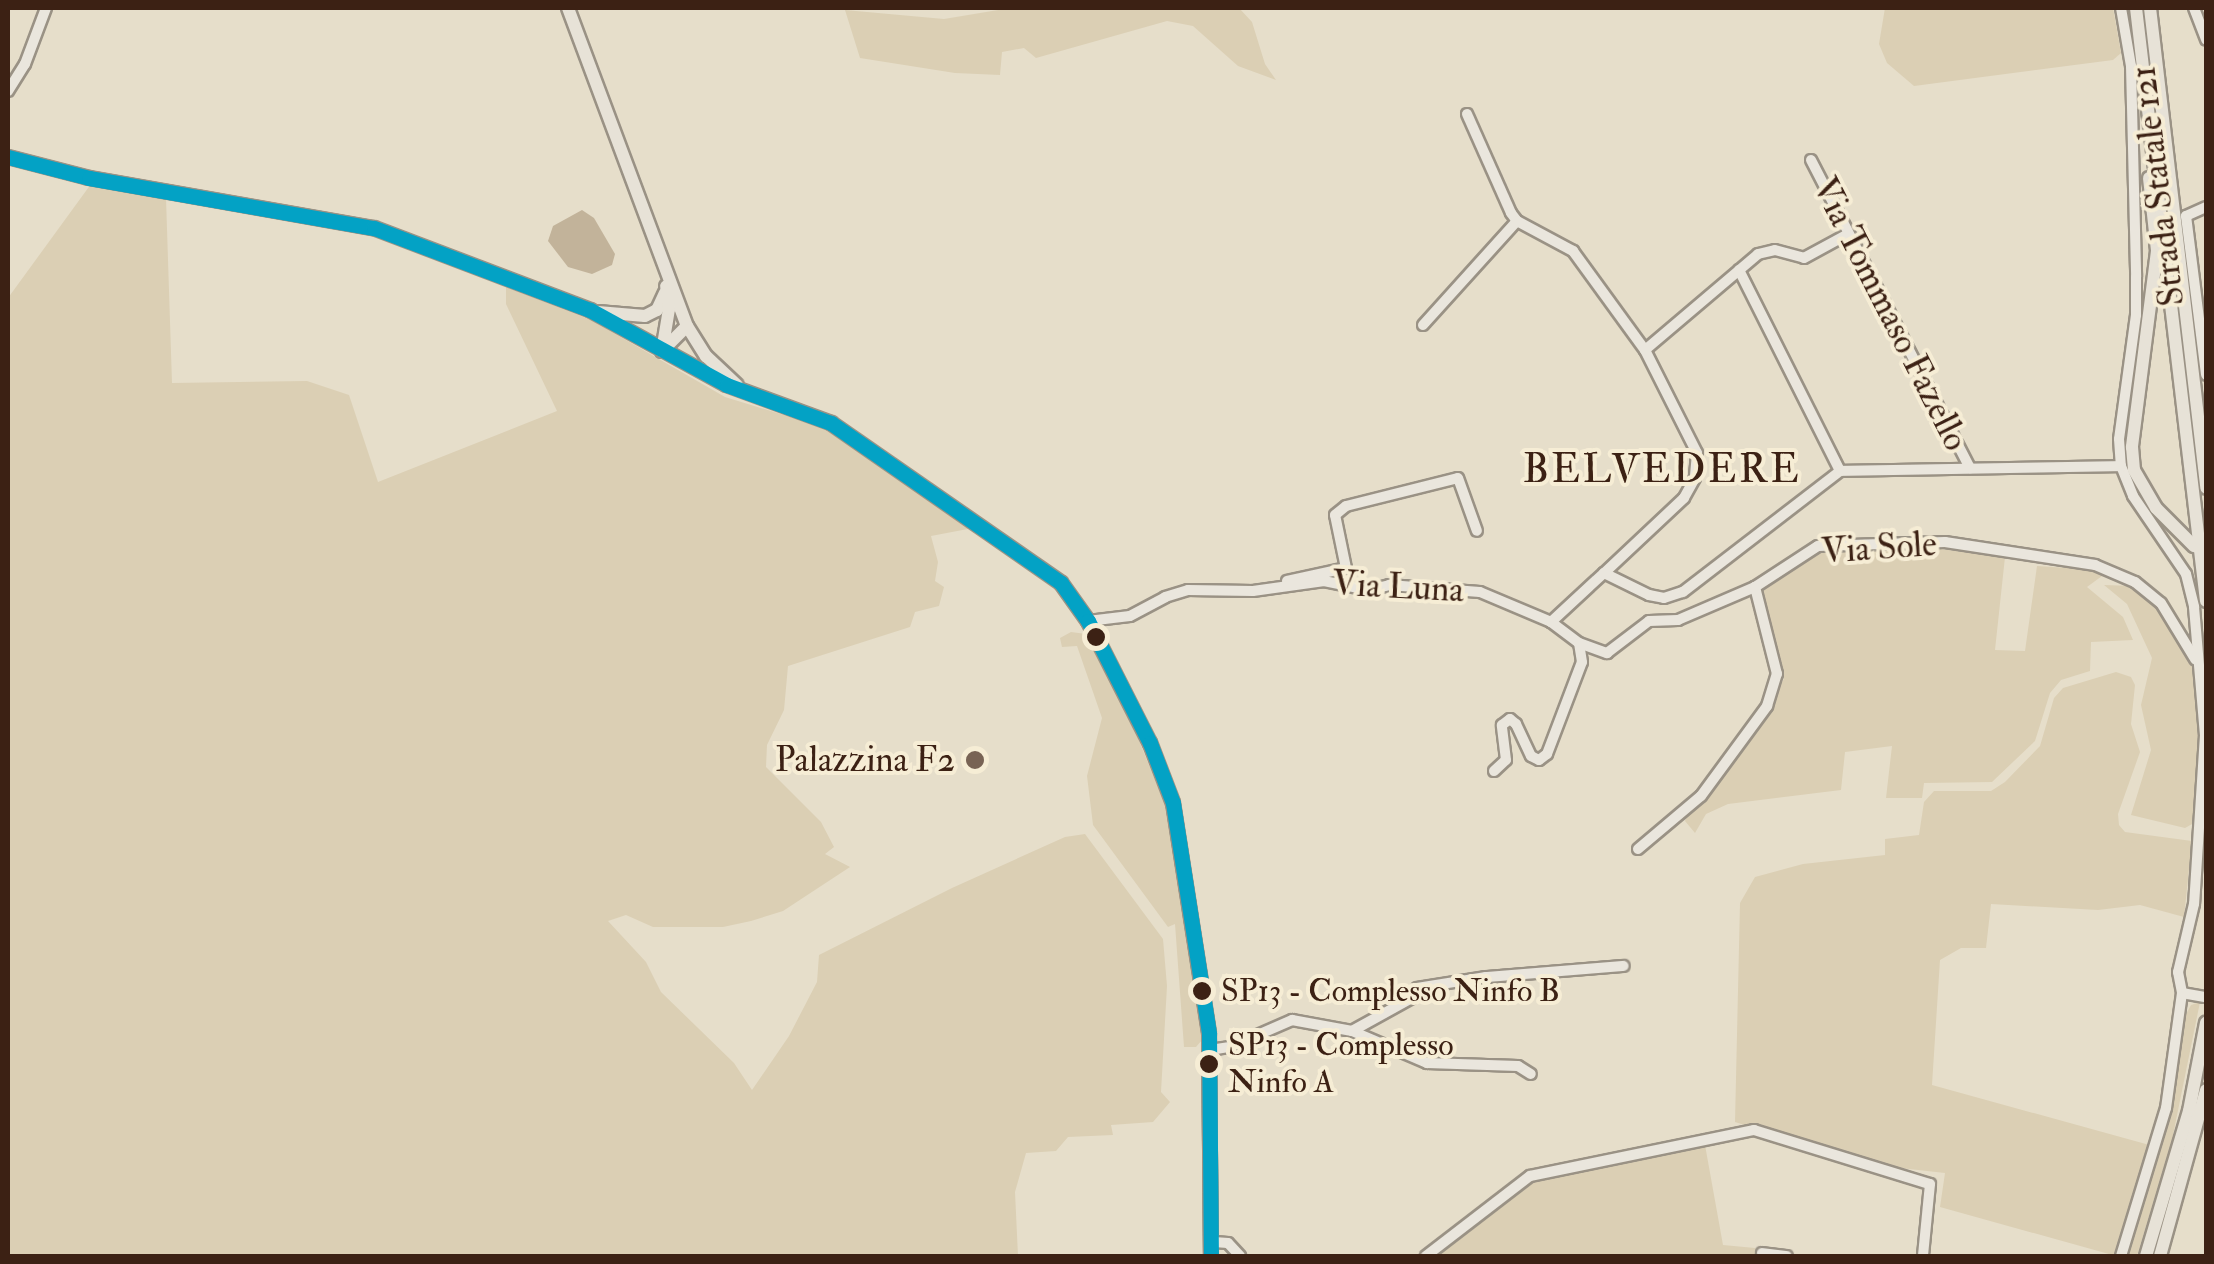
<!DOCTYPE html>
<style>
body{margin:0}
#map{position:relative;width:2214px;height:1264px;overflow:hidden;background:#e6deca;font-family:"IM FELL Double Pica",serif}
div>[style]{position:absolute}
.green>*{inset:0;background:#dbcfb4}
.water>*{inset:0;background:#c2b39a}
.roads{filter:drop-shadow(2px 0 #9a9285) drop-shadow(-2px 0 #9a9285) drop-shadow(0 2px #9a9285) drop-shadow(0 -2px #9a9285)}
.minor>*{height:10px;margin:-5px;padding:0 5px;transform-origin:5px;border-radius:5px;background:#eae6dd}
.major>*{height:12px;margin:-6px;padding:0 6px;transform-origin:6px;border-radius:6px;background:#e7e2d7}
.bus-1>*{height:15px;margin:-7.5px;padding:0 7.5px;transform-origin:7.5px;border-radius:7.5px;background:#03a2c5}
.dots>*{width:28px;height:28px;translate:-50% -50%;box-sizing:border-box;border:5px solid #f6edd5;border-radius:50%}
span{translate:-50% -50%;white-space:nowrap;text-align:center;line-height:1.15;-webkit-text-stroke:8px #f6edd5;paint-order:stroke}
.bus-label{font-size:32px;color:#3c2114}
.left{translate:0 -50%;text-align:left}
.street-label{font-size:35px;color:#3c2114}
.poi-label{font-size:35px;color:#3c2114}
.right{translate:-100% -50%;text-align:right}
.quarter-label{font-size:40px;color:#3c2114;letter-spacing:2.5px}
.frame{position:absolute;inset:0;border:10px solid #3c2114;pointer-events:none}
</style>
<div id="map">
<div class="green">
<div style="clip-path:polygon(1010px 8px,1239px 8px,1252px 22px,1265px 64px,1276px 80px,1238px 66px,1193px 26px,1167px 21px,1036px 58px,1024px 48px,1002px 52px,1000px 75px,955px 73px,860px 58px,845px 10px,944px 19px)"></div>
<div style="clip-path:polygon(1885px 8px,2113px 8px,2121px 53px,2113px 60px,1914px 86px,1887px 63px,1879px 44px)"></div>
<div style="clip-path:polygon(91px 184px,166px 198px,172px 383px,307px 381px,349px 395px,378px 482px,557px 411px,506px 304px,506px 287px,591px 320px,725px 397px,820px 426px,973px 528px,931px 536px,938px 562px,935px 581px,944px 587px,939px 606px,915px 612px,910px 627px,788px 666px,784px 710px,767px 745px,766px 767px,821px 822px,834px 847px,825px 854px,850px 867px,783px 911px,751px 921px,723px 927px,653px 927px,626px 915px,608px 921px,646px 962px,661px 992px,734px 1063px,752px 1090px,789px 1036px,817px 982px,819px 955px,952px 888px,1065px 837px,1085px 834px,1163px 939px,1167px 986px,1161px 1092px,1170px 1102px,1153px 1122px,1111px 1125px,1113px 1135px,1068px 1137px,1056px 1151px,1026px 1153px,1015px 1192px,1018px 1256px,8px 1256px,8px 298px)"></div>
<div style="clip-path:polygon(1932px 548px,2005px 557px,1995px 650px,2025px 651px,2037px 566px,2099px 570px,2122px 578px,2102px 576px,2087px 587px,2123px 617px,2133px 640px,2091px 642px,2090px 671px,2061px 680px,2050px 693px,2035px 741px,1992px 782px,1924px 783px,1922px 798px,1886px 798px,1892px 746px,1845px 752px,1841px 790px,1728px 804px,1706px 814px,1695px 833px,1685px 821px,1688px 812px,1707px 796px,1784px 679px,1762px 588px,1823px 551px)"></div>
<div style="clip-path:polygon(2104px 585px,2134px 586px,2162px 610px,2193px 663px,2198px 734px,2194px 823px,2185px 828px,2131px 815px,2151px 750px,2141px 705px,2152px 658px,2127px 604px)"></div>
<div style="clip-path:polygon(1071px 632px,1086px 634px,1121px 697px,1167px 809px,1202px 1040px,1196px 1047px,1184px 1047px,1175px 924px,1168px 927px,1093px 825px,1087px 776px,1102px 718px,1077px 646px,1062px 647px,1060px 638px)"></div>
<div style="clip-path:polygon(2116px 672px,2131px 677px,2135px 685px,2131px 724px,2140px 752px,2118px 814px,2119px 825px,2125px 832px,2192px 841px,2184px 917px,2140px 905px,2098px 910px,1991px 904px,1986px 948px,1961px 948px,1940px 960px,1932px 1085px,2153px 1146px,2116px 1256px,1940px 1207px,1945px 1173px,1873px 1165px,1735px 1122px,1740px 903px,1755px 877px,1803px 864px,1885px 855px,1885px 839px,1919px 835px,1924px 802px,1934px 791px,1991px 791px,2005px 782px,2040px 746px,2054px 698px,2063px 688px)"></div>
<div style="clip-path:polygon(2200px 1002px,2172px 1140px,2137px 1256px,2127px 1256px,2164px 1138px,2184px 1018px,2191px 1005px)"></div>
<div style="clip-path:polygon(1705px 1145px,1723px 1245px,1755px 1248px,1755px 1256px,1434px 1256px,1534px 1180px)"></div>
</div>
<div class="water">
<div style="clip-path:polygon(582px 210px,594px 218px,615px 254px,612px 265px,592px 274px,568px 267px,548px 241px,553px 226px)"></div>
</div>
<div class="roads">
<div class="minor">
<div style="left:2121px;top:8px;width:59px;rotate:80.2deg"></div>
<div style="left:2131px;top:66px;width:211px;rotate:88.6deg"></div>
<div style="left:2136px;top:277px;width:38px;rotate:90deg"></div>
<div style="left:2136px;top:315px;width:125px;rotate:97.8deg"></div>
<div style="left:2119px;top:439px;width:27px;rotate:86deg"></div>
<div style="left:2121px;top:466px;width:32px;rotate:68deg"></div>
<div style="left:2133px;top:496px;width:94px;rotate:55.8deg"></div>
<div style="left:2186px;top:574px;width:34px;rotate:76deg"></div>
<div style="left:2194px;top:607px;width:128px;rotate:85.1deg"></div>
<div style="left:2205px;top:735px;width:169px;rotate:93.7deg"></div>
<div style="left:2194px;top:904px;width:70px;rotate:103.2deg"></div>
<div style="left:2178px;top:972px;width:21px;rotate:79deg"></div>
<div style="left:2182px;top:993px;width:116px;rotate:97.9deg"></div>
<div style="left:2166px;top:1108px;width:155px;rotate:106.9deg"></div>
<div style="left:2194px;top:8px;width:34px;rotate:69deg"></div>
<div style="left:8px;top:91px;width:32px;rotate:-58deg"></div>
<div style="left:25px;top:64px;width:60px;rotate:-69.4deg"></div>
<div style="left:1467px;top:114px;width:108px;rotate:66deg"></div>
<div style="left:1511px;top:213px;width:10px;rotate:53deg"></div>
<div style="left:1517px;top:221px;width:64px;rotate:28.2deg"></div>
<div style="left:1573px;top:251px;width:122px;rotate:54deg"></div>
<div style="left:1645px;top:350px;width:115px;rotate:63.2deg"></div>
<div style="left:1697px;top:453px;width:25px;rotate:95deg"></div>
<div style="left:1695px;top:478px;width:23px;rotate:119deg"></div>
<div style="left:1684px;top:498px;width:110px;rotate:136.8deg"></div>
<div style="left:1811px;top:160px;width:347px;rotate:62.7deg"></div>
<div style="left:2206px;top:207px;width:22px;rotate:156deg"></div>
<div style="left:2186px;top:216px;width:160px;rotate:82.8deg"></div>
<div style="left:1739px;top:270px;width:225px;rotate:63.3deg"></div>
<div style="left:1423px;top:325px;width:140px;rotate:-47.9deg"></div>
<div style="left:1645px;top:350px;width:148px;rotate:-40.3deg"></div>
<div style="left:1758px;top:254px;width:17px;rotate:-13deg"></div>
<div style="left:1775px;top:250px;width:30px;rotate:15deg"></div>
<div style="left:1804px;top:258px;width:50px;rotate:-28.6deg"></div>
<div style="left:1287px;top:581px;width:60px;rotate:-12.4deg"></div>
<div style="left:1346px;top:568px;width:54px;rotate:-101.7deg"></div>
<div style="left:1335px;top:515px;width:14px;rotate:-39deg"></div>
<div style="left:1346px;top:506px;width:115px;rotate:-14deg"></div>
<div style="left:1458px;top:478px;width:56px;rotate:70.3deg"></div>
<div style="left:1088px;top:621px;width:42px;rotate:-6.8deg"></div>
<div style="left:1130px;top:616px;width:40px;rotate:-28deg"></div>
<div style="left:1165px;top:597px;width:24px;rotate:-17deg"></div>
<div style="left:1188px;top:590px;width:65px;rotate:0.9deg"></div>
<div style="left:1253px;top:591px;width:72px;rotate:-8deg"></div>
<div style="left:1324px;top:581px;width:45px;rotate:11.6deg"></div>
<div style="left:1368px;top:590px;width:22px;rotate:-13deg"></div>
<div style="left:1389px;top:585px;width:91px;rotate:4.4deg"></div>
<div style="left:1480px;top:592px;width:77px;rotate:22.9deg"></div>
<div style="left:1551px;top:622px;width:72px;rotate:-42.8deg"></div>
<div style="left:1604px;top:573px;width:50px;rotate:26.1deg"></div>
<div style="left:1649px;top:595px;width:15px;rotate:11deg"></div>
<div style="left:1664px;top:598px;width:20px;rotate:-18deg"></div>
<div style="left:1683px;top:592px;width:198px;rotate:-37.6deg"></div>
<div style="left:1840px;top:471px;width:281px;rotate:-1deg"></div>
<div style="left:1551px;top:622px;width:35px;rotate:37deg"></div>
<div style="left:1579px;top:643px;width:30px;rotate:20deg"></div>
<div style="left:1607px;top:653px;width:53px;rotate:-37.3deg"></div>
<div style="left:1649px;top:621px;width:29px;rotate:-2deg"></div>
<div style="left:1678px;top:620px;width:84px;rotate:-23.2deg"></div>
<div style="left:1755px;top:587px;width:75px;rotate:-33.1deg"></div>
<div style="left:1818px;top:546px;width:127px;rotate:-1.8deg"></div>
<div style="left:1945px;top:542px;width:152px;rotate:8.7deg"></div>
<div style="left:2095px;top:565px;width:43px;rotate:23deg"></div>
<div style="left:2135px;top:582px;width:33px;rotate:39deg"></div>
<div style="left:2161px;top:603px;width:66px;rotate:58.7deg"></div>
<div style="left:1494px;top:771px;width:16px;rotate:-43deg"></div>
<div style="left:1506px;top:760px;width:35px;rotate:-97deg"></div>
<div style="left:1502px;top:725px;width:10px;rotate:-37deg"></div>
<div style="left:1510px;top:719px;width:8px;rotate:40deg"></div>
<div style="left:1516px;top:724px;width:35px;rotate:65deg"></div>
<div style="left:1531px;top:756px;width:9px;rotate:27deg"></div>
<div style="left:1539px;top:760px;width:10px;rotate:-37deg"></div>
<div style="left:1547px;top:754px;width:98px;rotate:-69.2deg"></div>
<div style="left:1582px;top:662px;width:19px;rotate:-99deg"></div>
<div style="left:1638px;top:849px;width:82px;rotate:-40.1deg"></div>
<div style="left:1701px;top:796px;width:112px;rotate:-53.7deg"></div>
<div style="left:1767px;top:706px;width:34px;rotate:-73deg"></div>
<div style="left:1777px;top:674px;width:90px;rotate:-104.2deg"></div>
<div style="left:2182px;top:993px;width:23px;rotate:10deg"></div>
<div style="left:1352px;top:1031px;width:82px;rotate:23.1deg"></div>
<div style="left:1427px;top:1063px;width:91px;rotate:1.9deg"></div>
<div style="left:1518px;top:1066px;width:15px;rotate:32deg"></div>
<div style="left:1210px;top:1050px;width:20px;rotate:-9deg"></div>
<div style="left:1230px;top:1047px;width:68px;rotate:-23.5deg"></div>
<div style="left:1292px;top:1020px;width:61px;rotate:10.4deg"></div>
<div style="left:1352px;top:1031px;width:68px;rotate:-28.8deg"></div>
<div style="left:1412px;top:998px;width:11px;rotate:-63deg"></div>
<div style="left:1417px;top:988px;width:70px;rotate:-9.1deg"></div>
<div style="left:1486px;top:977px;width:138px;rotate:-4.6deg"></div>
<div style="left:1214px;top:1242px;width:14px;rotate:4deg"></div>
<div style="left:1228px;top:1243px;width:18px;rotate:47deg"></div>
<div style="left:1762px;top:1253px;width:25px;rotate:7deg"></div>
<div style="left:1426px;top:1256px;width:131px;rotate:-37.6deg"></div>
<div style="left:1530px;top:1176px;width:229px;rotate:-11.6deg"></div>
<div style="left:1754px;top:1130px;width:184px;rotate:17.1deg"></div>
<div style="left:1930px;top:1184px;width:72px;rotate:95.6deg"></div>
</div>
<div class="major">
<div style="left:568px;top:8px;width:340px;rotate:69.5deg"></div>
<div style="left:687px;top:326px;width:36px;rotate:58deg"></div>
<div style="left:706px;top:356px;width:42px;rotate:43.1deg"></div>
<div style="left:2136px;top:8px;width:597px;rotate:83.27deg"></div>
<div style="left:2150px;top:8px;width:483px;rotate:83.3deg"></div>
<div style="left:8px;top:157px;width:84px;rotate:14.5deg"></div>
<div style="left:89px;top:178px;width:289px;rotate:10deg"></div>
<div style="left:374px;top:228px;width:231px;rotate:20.8deg"></div>
<div style="left:590px;top:310px;width:156px;rotate:28.7deg"></div>
<div style="left:727px;top:385px;width:111px;rotate:20.1deg"></div>
<div style="left:831px;top:423px;width:280px;rotate:34.8deg"></div>
<div style="left:1061px;top:583px;width:47px;rotate:54.6deg"></div>
<div style="left:1088px;top:621px;width:137px;rotate:63.1deg"></div>
<div style="left:1150px;top:743px;width:64px;rotate:69deg"></div>
<div style="left:1173px;top:803px;width:234px;rotate:81.1deg"></div>
<div style="left:1209px;top:1034px;width:222px;rotate:89.5deg"></div>
<div style="left:2149px;top:178px;width:73px;rotate:83.7deg"></div>
<div style="left:2157px;top:251px;width:198px;rotate:97.3deg"></div>
<div style="left:2132px;top:447px;width:23px;rotate:85deg"></div>
<div style="left:2134px;top:470px;width:44px;rotate:59.9deg"></div>
<div style="left:2156px;top:508px;width:54px;rotate:45deg"></div>
<div style="left:598px;top:312px;width:47px;rotate:4.9deg"></div>
<div style="left:645px;top:316px;width:13px;rotate:-27deg"></div>
<div style="left:657px;top:310px;width:19px;rotate:-65deg"></div>
<div style="left:662px;top:351px;width:43px;rotate:-80.5deg"></div>
<div style="left:669px;top:309px;width:23px;rotate:-97deg"></div>
<div style="left:662px;top:351px;width:35px;rotate:-45deg"></div>
<div style="left:2146px;top:1256px;width:151px;rotate:-73.5deg"></div>
<div style="left:2189px;top:1111px;width:90px;rotate:-79.1deg"></div>
<div style="left:2160px;top:1256px;width:172px;rotate:-74.5deg"></div>
</div>
</div>
<div class="bus-1">
<div style="left:8px;top:157px;width:84px;rotate:14.5deg"></div>
<div style="left:89px;top:178px;width:289px;rotate:10deg"></div>
<div style="left:374px;top:228px;width:231px;rotate:20.8deg"></div>
<div style="left:590px;top:310px;width:156px;rotate:28.7deg"></div>
<div style="left:727px;top:385px;width:111px;rotate:20.1deg"></div>
<div style="left:831px;top:423px;width:280px;rotate:34.8deg"></div>
<div style="left:1061px;top:583px;width:47px;rotate:54.6deg"></div>
<div style="left:1088px;top:621px;width:137px;rotate:63.1deg"></div>
<div style="left:1150px;top:743px;width:64px;rotate:69deg"></div>
<div style="left:1173px;top:803px;width:234px;rotate:81.1deg"></div>
<div style="left:1209px;top:1034px;width:222px;rotate:89.5deg"></div>
</div>
<div class="dots">
<div style="left:1096px;top:637px;background:#3c2114"></div>
<div style="left:975px;top:760px;background:#786354"></div>
<div style="left:1202px;top:991px;background:#3c2114"></div>
<div style="left:1209px;top:1064px;background:#3c2114"></div>
</div>
<div class="bus-label">
<span class="left" style="left:1221px;top:991px">SP13 - Complesso Ninfo B</span>
<span class="left" style="left:1228px;top:1064px">SP13 - Complesso<br>Ninfo A</span>
</div>
<div class="street-label">
<span style="left:2158px;top:186px;rotate:-97deg">Strada Statale 121</span>
<span style="left:1890px;top:314px;rotate:63deg">Via Tommaso Fazello</span>
<span style="left:1879px;top:548px;rotate:-4deg">Via Sole</span>
<span style="left:1398px;top:587px;rotate:3deg">Via Luna</span>
</div>
<div class="poi-label">
<span class="right" style="left:955px;top:760px">Palazzina F2</span>
</div>
<div class="quarter-label">
<span style="left:1662px;top:470px">BELVEDERE</span>
</div>
<div class="frame"></div>
</div>
